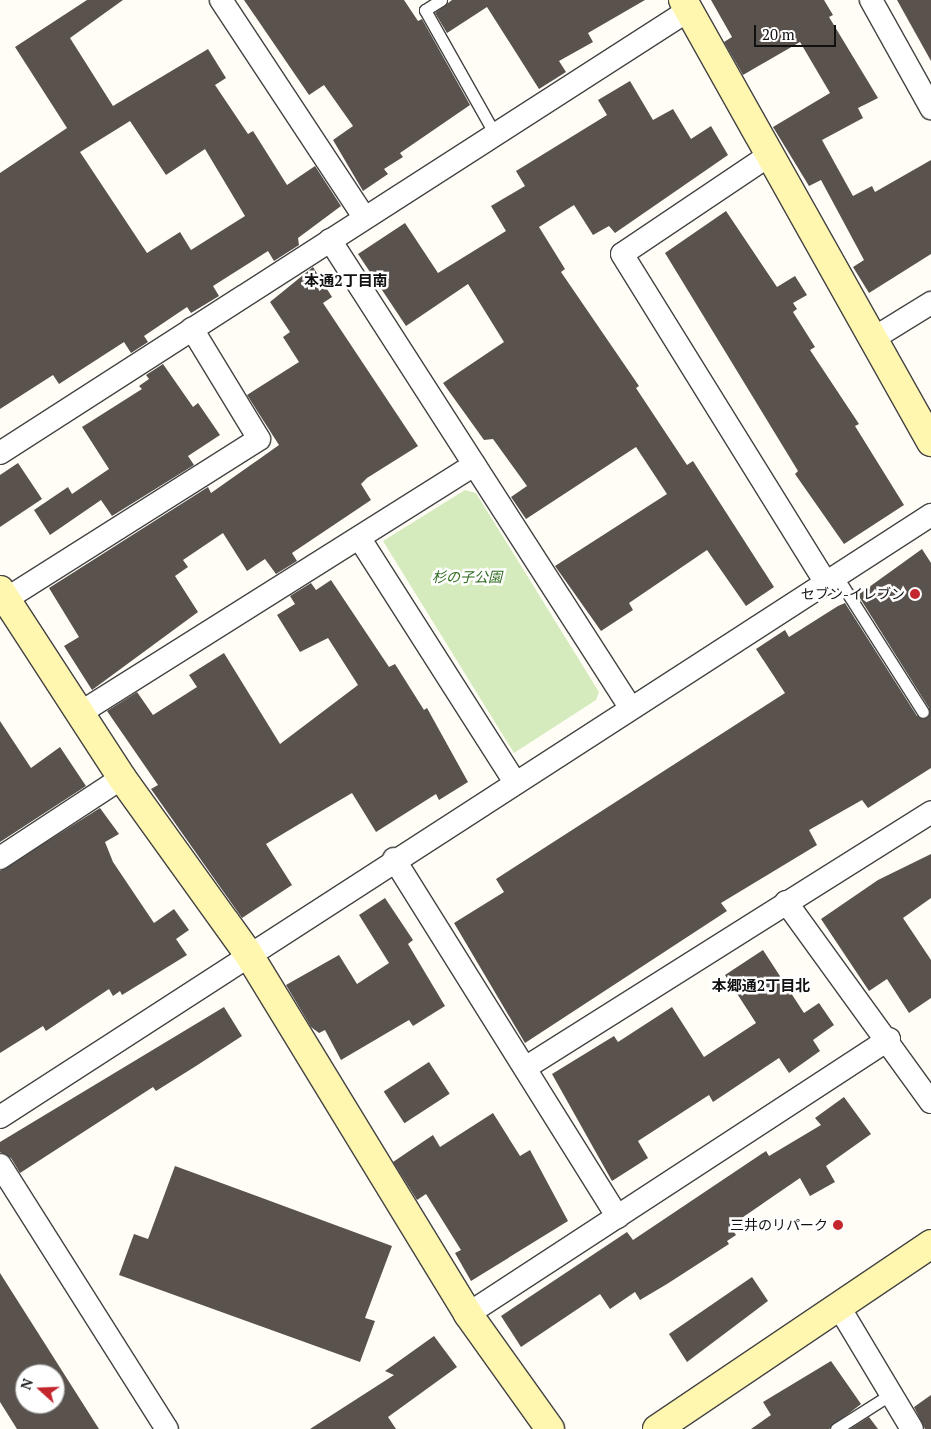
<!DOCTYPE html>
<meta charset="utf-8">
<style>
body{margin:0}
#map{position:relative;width:931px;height:1429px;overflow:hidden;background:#fffdf5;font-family:"PT Serif","Noto Sans JP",serif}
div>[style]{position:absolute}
.green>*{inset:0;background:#d5ebbd}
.building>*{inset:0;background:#5a524d;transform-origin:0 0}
.roads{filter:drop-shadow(1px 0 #444) drop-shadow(-1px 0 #444) drop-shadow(0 1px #444) drop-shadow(0 -1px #444)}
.lane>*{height:11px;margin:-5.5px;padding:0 5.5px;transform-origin:5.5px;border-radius:5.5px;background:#fff}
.street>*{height:22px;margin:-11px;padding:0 11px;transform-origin:11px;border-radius:11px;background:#fff}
.secondary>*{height:28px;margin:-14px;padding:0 14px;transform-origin:14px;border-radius:14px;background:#fff6b0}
.dots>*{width:14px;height:14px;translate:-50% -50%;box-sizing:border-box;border:2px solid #fff;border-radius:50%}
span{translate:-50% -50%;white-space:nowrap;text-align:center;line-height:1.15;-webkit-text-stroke:5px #fff;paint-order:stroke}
.park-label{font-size:14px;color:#2f6b1f;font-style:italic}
.poi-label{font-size:14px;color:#111}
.right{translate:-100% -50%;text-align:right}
.neighbourhood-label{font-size:15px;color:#111;font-weight:700}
.north{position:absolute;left:15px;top:1364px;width:50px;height:50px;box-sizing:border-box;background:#fff;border:1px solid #a0a0a0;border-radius:50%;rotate:290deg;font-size:14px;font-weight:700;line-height:20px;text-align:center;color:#111}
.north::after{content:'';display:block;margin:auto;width:18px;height:22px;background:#c4262e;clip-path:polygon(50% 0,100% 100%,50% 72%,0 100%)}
.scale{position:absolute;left:754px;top:25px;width:82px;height:22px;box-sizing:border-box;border:2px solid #111;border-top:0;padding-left:6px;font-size:15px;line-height:18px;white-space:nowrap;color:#111;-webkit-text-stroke:4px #fff;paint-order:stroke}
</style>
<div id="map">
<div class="green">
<div style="clip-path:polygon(465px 490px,476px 493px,599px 692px,596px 700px,514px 753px,383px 541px)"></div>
</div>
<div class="building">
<div style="clip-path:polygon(evenodd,87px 0,123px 0,70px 38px,113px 106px,208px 49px,226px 78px,215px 85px,248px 134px,253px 131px,287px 185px,315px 166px,341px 206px,298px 238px,299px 245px,274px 261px,268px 251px,213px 286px,219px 296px,191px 313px,187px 307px,144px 336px,148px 342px,131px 353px,124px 342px,59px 384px,53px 375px,0 409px,0 173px,67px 128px,15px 47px,87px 0,130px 121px,166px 175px,205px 149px,245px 216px,191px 250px,180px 232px,147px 253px,80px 152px,130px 121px)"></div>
<div style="clip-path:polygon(244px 0,404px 0,418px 21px,422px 19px,470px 105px,400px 153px,403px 157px,384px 169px,388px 174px,363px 191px,333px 140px,353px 126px,324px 85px,309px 95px)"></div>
<div style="clip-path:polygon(452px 0,645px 0,588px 33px,593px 42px,559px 61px,566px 72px,539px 89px,487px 7px,447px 33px,435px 13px)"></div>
<div style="clip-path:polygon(711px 0,824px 0,833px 15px,829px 17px,878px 98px,858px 108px,863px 118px,822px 140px,853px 196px,872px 186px,875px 192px,931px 160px,931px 254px,869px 293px,853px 267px,864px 260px,821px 180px,809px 186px,773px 127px,830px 93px,800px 42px,743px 75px,724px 42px,732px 37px)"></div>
<div style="clip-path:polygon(897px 0,931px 0,931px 61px)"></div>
<div style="clip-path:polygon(630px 81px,653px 120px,673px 109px,691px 139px,711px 126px,728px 155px,615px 233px,609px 226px,593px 235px,574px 205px,539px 227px,565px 269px,561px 272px,639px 386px,636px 388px,687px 465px,693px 461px,774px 587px,746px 606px,707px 550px,629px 603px,633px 610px,601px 631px,555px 566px,667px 494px,636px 447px,526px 519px,511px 497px,527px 486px,493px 439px,484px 440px,443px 383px,504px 342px,468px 284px,406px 326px,358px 254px,405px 223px,438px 273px,506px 231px,491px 206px,525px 186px,516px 171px,607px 115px,598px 100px)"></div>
<div style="clip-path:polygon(726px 211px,777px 287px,795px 276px,807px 295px,793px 303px,797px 309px,793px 312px,815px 347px,810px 350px,859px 424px,855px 426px,904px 505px,844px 544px,795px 474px,798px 471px,665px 253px)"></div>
<div style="clip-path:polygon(313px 267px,332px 297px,323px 303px,418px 446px,367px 478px,361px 484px,371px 500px,292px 553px,297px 561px,276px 574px,265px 559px,247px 571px,223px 533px,183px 560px,188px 567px,175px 576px,198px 612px,92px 690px,64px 646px,79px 637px,49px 588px,208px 487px,211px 493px,279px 445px,247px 395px,299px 362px,283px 337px,290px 332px,270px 302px)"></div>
<div style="clip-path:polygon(163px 364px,193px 407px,198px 403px,220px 435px,188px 456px,194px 465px,112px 516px,101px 500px,50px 535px,34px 510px,68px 487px,72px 494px,109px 469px,82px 427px,142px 389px,139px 386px,149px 379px,146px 375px)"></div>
<div style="clip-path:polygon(18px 463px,42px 499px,0 527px,0 475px)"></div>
<div style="clip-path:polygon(922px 549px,931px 563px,931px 768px,868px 808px,862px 800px,809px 830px,817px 845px,721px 903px,727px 911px,525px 1043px,454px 923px,504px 892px,496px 879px,785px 693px,756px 649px,785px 630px,789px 637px,838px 606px,845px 603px,917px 716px,927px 718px,929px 708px,858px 595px)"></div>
<div style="clip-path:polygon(331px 580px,389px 667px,395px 664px,424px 710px,427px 708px,468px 782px,439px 800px,436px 794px,376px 832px,352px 793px,301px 823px,266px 844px,292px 885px,242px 918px,151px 789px,158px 785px,107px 711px,137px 692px,153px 715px,197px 687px,189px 675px,224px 653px,280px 744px,358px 685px,328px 638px,300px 652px,277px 615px,295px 604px,290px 596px,311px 583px,316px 590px)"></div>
<div style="clip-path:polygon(0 721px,31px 768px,60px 747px,86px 786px,0 842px)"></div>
<div style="clip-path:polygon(100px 808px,119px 834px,105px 842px,113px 862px,154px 923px,174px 909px,189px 930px,176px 939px,187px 955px,122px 995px,120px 991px,113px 996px,109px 989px,46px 1031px,43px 1026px,0 1053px,0 871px)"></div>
<div style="clip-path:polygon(931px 854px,931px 898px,903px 918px,931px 960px,931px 998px,909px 1013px,887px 979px,869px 991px,821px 919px,878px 880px)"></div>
<div style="clip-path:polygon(385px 898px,413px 940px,408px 944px,445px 1006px,413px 1026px,409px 1020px,341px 1060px,325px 1030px,319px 1033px,311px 1027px,286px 985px,339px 955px,357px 984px,389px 963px,359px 915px)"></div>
<div style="clip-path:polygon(763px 950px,804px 1013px,819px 1003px,834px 1025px,813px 1040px,820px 1051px,789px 1073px,779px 1058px,713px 1102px,709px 1095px,638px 1141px,648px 1158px,612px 1181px,552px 1074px,614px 1036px,618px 1042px,672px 1007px,704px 1057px,756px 1023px,725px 975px)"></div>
<div style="clip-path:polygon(224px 1007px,242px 1036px,196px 1066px,156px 1091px,153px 1087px,20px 1173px,11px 1158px,0 1152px,0 1142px)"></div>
<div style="left:429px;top:1062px;width:38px;height:54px;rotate:57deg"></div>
<div style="clip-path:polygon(844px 1097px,871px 1134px,826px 1166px,835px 1182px,810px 1196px,800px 1178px,730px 1226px,736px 1235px,727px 1241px,729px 1244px,667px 1284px,640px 1300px,635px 1292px,610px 1309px,600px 1294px,521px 1347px,501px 1316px,627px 1232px,633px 1240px,766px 1151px,769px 1156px,821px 1125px,815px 1118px)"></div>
<div style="clip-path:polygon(493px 1113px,520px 1156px,530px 1150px,568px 1221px,471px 1281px,455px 1253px,461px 1250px,426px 1194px,417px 1200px,393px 1162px,433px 1135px,440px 1147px)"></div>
<div style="clip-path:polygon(175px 1166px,392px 1246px,365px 1318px,375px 1321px,360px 1362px,119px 1275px,134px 1234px,148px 1239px)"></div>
<div style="clip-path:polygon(evenodd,0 1273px,99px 1429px,17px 1429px,0 1402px,0 1273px,25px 1374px,55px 1374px,55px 1404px,25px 1404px,25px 1374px)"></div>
<div style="clip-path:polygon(752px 1277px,768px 1301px,687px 1362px,669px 1334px)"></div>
<div style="clip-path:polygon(434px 1336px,457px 1367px,388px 1417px,396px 1429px,310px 1429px,394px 1375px,385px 1371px)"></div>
<div style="clip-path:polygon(831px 1361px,861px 1404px,829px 1429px,751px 1429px,771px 1415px,763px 1402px)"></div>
<div style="clip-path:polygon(931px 1395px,931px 1429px,925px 1429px,914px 1407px)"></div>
<div style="clip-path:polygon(869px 1417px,878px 1429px,850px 1429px)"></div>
</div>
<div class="roads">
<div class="lane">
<div style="left:441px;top:0;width:19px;rotate:148deg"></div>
<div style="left:425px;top:10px;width:142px;rotate:60.6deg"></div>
<div style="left:836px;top:575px;width:162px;rotate:57.6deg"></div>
<div style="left:836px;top:1429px;width:65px;rotate:-32.5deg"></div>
</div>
<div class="street">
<div style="left:221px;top:0;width:260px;rotate:56.6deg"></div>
<div style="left:871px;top:0;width:124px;rotate:60.9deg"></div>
<div style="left:771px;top:154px;width:179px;rotate:146.1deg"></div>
<div style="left:622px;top:254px;width:387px;rotate:58.2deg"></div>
<div style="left:330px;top:240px;width:555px;rotate:57.28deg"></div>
<div style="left:874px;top:338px;width:67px;rotate:-31.6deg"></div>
<div style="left:0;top:453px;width:819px;rotate:-32.74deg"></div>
<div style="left:360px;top:539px;width:288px;rotate:57.5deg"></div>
<div style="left:6px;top:599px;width:299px;rotate:-32.3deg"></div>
<div style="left:259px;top:439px;width:129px;rotate:-121.3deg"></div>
<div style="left:80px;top:713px;width:466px;rotate:-32.2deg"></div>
<div style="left:0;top:858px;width:146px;rotate:-33.3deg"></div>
<div style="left:394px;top:859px;width:422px;rotate:58deg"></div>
<div style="left:786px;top:902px;width:247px;rotate:54.1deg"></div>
<div style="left:525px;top:1068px;width:480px;rotate:-32.2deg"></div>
<div style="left:0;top:1117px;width:1109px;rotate:-32.89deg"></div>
<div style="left:0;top:1165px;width:312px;rotate:57.7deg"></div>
<div style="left:839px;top:1307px;width:142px;rotate:59.1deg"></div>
<div style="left:468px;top:1314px;width:503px;rotate:-33.15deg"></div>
</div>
<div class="secondary">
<div style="left:683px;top:0;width:507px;rotate:60.7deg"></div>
<div style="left:0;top:590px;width:224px;rotate:57deg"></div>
<div style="left:122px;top:778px;width:218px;rotate:54.3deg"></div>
<div style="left:249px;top:955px;width:421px;rotate:58.6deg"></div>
<div style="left:468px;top:1314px;width:141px;rotate:54.5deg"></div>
<div style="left:657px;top:1429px;width:331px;rotate:-34deg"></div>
</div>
</div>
<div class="dots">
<div style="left:915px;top:594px;background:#c4262e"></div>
<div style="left:838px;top:1225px;background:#c4262e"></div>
</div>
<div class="park-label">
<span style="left:467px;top:577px">杉の子公園</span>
</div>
<div class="poi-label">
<span class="right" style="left:905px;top:594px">セブン-イレブン</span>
<span class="right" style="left:828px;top:1225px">三井のリパーク</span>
</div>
<div class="neighbourhood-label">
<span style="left:346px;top:281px">本通2丁目南</span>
<span style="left:761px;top:986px">本郷通2丁目北</span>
</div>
<div class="north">N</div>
<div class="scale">20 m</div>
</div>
